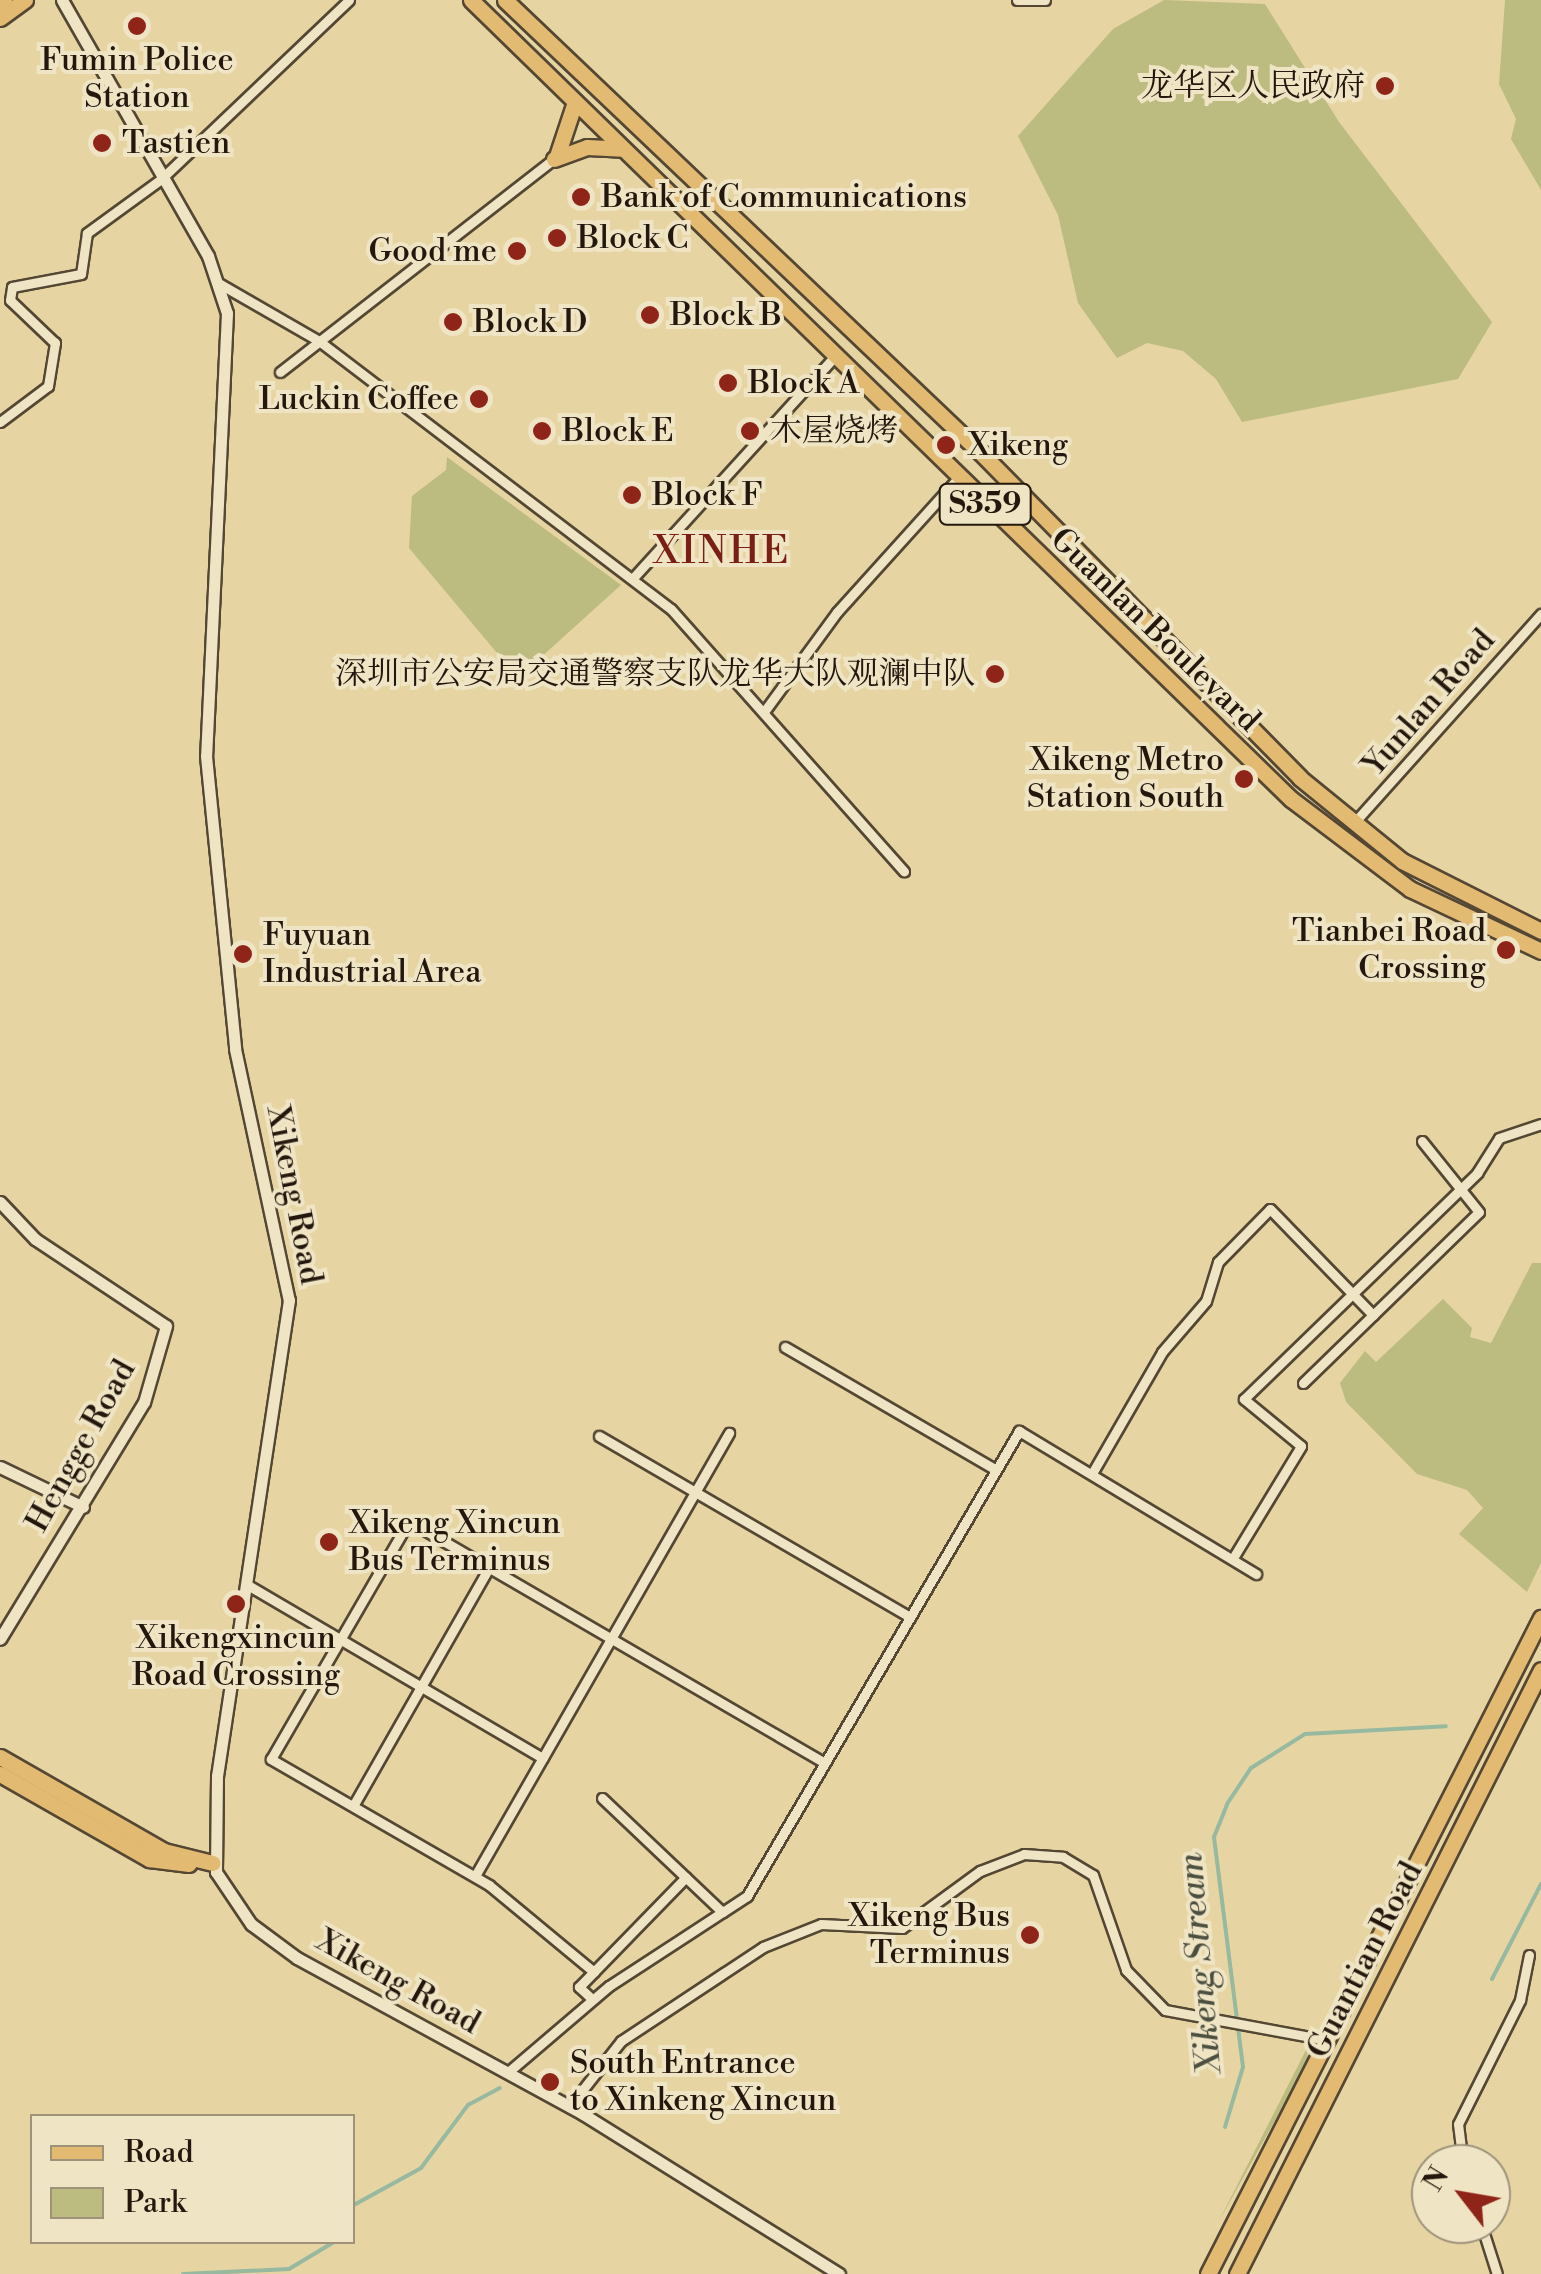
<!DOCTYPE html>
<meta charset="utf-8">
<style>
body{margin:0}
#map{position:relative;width:1541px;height:2274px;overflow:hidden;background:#e6d5a2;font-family:"Libre Bodoni","Noto Serif SC",serif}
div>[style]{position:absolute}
.green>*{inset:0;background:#bcbb80}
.stream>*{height:4px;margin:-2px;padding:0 2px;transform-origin:2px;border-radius:2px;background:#97b9a0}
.roads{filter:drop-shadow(2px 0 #544733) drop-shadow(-2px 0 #544733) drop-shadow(0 2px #544733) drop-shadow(0 -2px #544733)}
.minor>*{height:9px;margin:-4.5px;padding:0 4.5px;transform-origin:4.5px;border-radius:4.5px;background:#efe4c3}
.tertiary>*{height:11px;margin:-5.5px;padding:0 5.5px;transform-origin:5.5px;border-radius:5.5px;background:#efe4c3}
.primary>*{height:15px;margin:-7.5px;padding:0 7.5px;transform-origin:7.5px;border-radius:7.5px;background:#e3ba71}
.dots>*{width:28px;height:28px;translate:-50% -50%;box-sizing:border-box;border:5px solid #efe4c3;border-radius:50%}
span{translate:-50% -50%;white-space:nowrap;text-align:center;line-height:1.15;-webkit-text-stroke:8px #efe4c3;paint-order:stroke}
.shield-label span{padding:2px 8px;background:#efe4c3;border:2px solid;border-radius:8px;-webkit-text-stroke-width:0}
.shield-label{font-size:30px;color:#24180e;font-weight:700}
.poi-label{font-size:32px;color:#24180e}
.right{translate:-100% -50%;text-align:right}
.left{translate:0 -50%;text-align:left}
.street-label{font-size:32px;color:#24180e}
.water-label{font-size:35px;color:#4c5041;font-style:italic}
.quarter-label{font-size:38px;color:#7a1f14;letter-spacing:2.5px}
.legend{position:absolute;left:30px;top:2114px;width:325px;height:130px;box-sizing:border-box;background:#efe4c3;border:2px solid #9e927b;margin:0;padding:12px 18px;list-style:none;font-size:30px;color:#24180e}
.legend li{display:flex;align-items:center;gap:20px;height:50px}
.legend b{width:50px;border:2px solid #9e927b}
.north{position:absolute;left:1411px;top:2144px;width:100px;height:100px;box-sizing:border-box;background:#efe4c3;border:2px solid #9e927b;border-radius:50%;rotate:301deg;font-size:28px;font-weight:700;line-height:40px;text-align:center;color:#24180e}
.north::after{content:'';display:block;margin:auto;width:35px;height:45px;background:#8f2418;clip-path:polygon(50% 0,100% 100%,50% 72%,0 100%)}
</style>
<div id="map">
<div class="green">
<div style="clip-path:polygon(1164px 0,1265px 4px,1339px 122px,1492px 322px,1458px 379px,1242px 422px,1216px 379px,1183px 351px,1147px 343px,1117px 358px,1078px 303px,1058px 215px,1018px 136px,1113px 29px)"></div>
<div style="clip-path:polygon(1505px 0,1541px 0,1541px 190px,1511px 139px,1516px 119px,1499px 84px)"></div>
<div style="clip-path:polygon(447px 457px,621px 585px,518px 678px,409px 548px,412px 496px,446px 470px)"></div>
<div style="clip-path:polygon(1532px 1263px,1541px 1263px,1541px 1563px,1527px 1592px,1459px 1534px,1483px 1508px,1467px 1490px,1417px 1474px,1346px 1402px,1340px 1383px,1365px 1351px,1376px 1362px,1443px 1299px,1472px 1328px,1470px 1337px,1491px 1343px)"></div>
<div style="clip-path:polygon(1307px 2048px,1308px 2061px,1218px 2223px)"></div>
</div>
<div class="stream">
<div style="left:1492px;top:1979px;width:107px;rotate:-62.7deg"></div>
<div style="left:1225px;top:2127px;width:63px;rotate:-73.3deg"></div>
<div style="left:1243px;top:2067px;width:232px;rotate:-97.2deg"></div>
<div style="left:1214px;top:1837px;width:35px;rotate:-68deg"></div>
<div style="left:1227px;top:1804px;width:43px;rotate:-56.3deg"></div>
<div style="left:1251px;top:1768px;width:64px;rotate:-32.2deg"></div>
<div style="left:1305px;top:1734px;width:141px;rotate:-3.2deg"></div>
<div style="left:352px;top:2206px;width:79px;rotate:-28.8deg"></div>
<div style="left:421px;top:2168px;width:79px;rotate:-53.3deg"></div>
<div style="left:468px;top:2105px;width:36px;rotate:-28deg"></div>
<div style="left:183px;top:2274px;width:106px;rotate:-2.7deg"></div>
<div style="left:289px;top:2269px;width:52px;rotate:-31deg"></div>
</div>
<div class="roads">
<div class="minor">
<div style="left:1017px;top:0;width:28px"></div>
<div style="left:220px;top:284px;width:114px;rotate:29.9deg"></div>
<div style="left:319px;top:341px;width:442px;rotate:37.3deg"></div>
<div style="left:671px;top:609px;width:351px;rotate:48.4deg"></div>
<div style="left:280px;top:372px;width:347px;rotate:-37.9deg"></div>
<div style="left:0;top:422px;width:60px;rotate:-36.9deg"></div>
<div style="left:48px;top:386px;width:44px;rotate:-80.8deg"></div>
<div style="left:55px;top:343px;width:62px;rotate:-136.3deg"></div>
<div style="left:10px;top:300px;width:13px;rotate:-81deg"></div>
<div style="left:12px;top:287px;width:70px;rotate:-10.7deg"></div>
<div style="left:81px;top:274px;width:41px;rotate:-81.7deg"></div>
<div style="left:87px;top:233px;width:90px;rotate:-36deg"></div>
<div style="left:160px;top:180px;width:261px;rotate:-43.6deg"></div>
<div style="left:633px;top:578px;width:299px;rotate:-47.7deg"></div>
<div style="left:766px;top:709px;width:120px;rotate:-53.8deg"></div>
<div style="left:837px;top:612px;width:181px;rotate:-47.9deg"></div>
<div style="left:1353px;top:824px;width:282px;rotate:-48.2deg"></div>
<div style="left:785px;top:1347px;width:244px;rotate:30.2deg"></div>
<div style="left:1303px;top:1383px;width:245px;rotate:-44.2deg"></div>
<div style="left:1479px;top:1212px;width:91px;rotate:-128.8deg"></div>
<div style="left:599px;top:1436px;width:360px;rotate:30.2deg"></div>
<div style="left:1094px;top:1470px;width:136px;rotate:-60deg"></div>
<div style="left:1162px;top:1352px;width:67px;rotate:-49.2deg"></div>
<div style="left:1206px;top:1301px;width:41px;rotate:-72.9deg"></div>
<div style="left:1218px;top:1262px;width:74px;rotate:-45.5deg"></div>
<div style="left:1270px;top:1209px;width:148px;rotate:45.8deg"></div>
<div style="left:1233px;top:1558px;width:131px;rotate:-58.7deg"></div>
<div style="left:1301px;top:1446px;width:74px;rotate:-140.5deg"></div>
<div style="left:1244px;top:1399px;width:325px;rotate:-44.1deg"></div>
<div style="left:1477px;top:1173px;width:41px;rotate:-57.8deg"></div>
<div style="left:1499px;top:1138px;width:44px;rotate:-18.4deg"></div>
<div style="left:246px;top:1584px;width:344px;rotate:30.4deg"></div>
<div style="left:602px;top:1798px;width:166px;rotate:43.5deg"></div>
<div style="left:353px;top:1806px;width:274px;rotate:-60.3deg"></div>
<div style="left:475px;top:1876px;width:511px;rotate:-60.17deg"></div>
<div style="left:594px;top:1972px;width:136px;rotate:-140.4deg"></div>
<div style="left:489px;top:1885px;width:252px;rotate:-150deg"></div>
<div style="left:271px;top:1759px;width:275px;rotate:-59.9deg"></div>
<div style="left:409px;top:1521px;width:481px;rotate:30.2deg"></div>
<div style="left:592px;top:1999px;width:18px;rotate:-137deg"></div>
<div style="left:579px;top:1987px;width:153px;rotate:-45.8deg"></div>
<div style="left:507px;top:2073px;width:134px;rotate:-40.5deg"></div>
<div style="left:609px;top:1986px;width:165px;rotate:-33.1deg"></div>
<div style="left:747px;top:1896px;width:539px;rotate:-59.67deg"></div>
<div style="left:1019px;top:1431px;width:277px;rotate:31.1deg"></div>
<div style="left:569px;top:2107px;width:84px;rotate:-51.8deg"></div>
<div style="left:621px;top:2041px;width:170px;rotate:-33.5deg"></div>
<div style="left:763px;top:1947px;width:62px;rotate:-21.6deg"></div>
<div style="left:821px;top:1924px;width:81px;rotate:2.8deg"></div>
<div style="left:902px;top:1928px;width:97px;rotate:-36.2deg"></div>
<div style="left:980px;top:1871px;width:47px;rotate:-21.1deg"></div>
<div style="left:1024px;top:1854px;width:39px;rotate:4deg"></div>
<div style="left:1063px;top:1857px;width:35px;rotate:31deg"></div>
<div style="left:1093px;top:1875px;width:101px;rotate:70.8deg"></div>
<div style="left:1126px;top:1970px;width:56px;rotate:45.7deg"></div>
<div style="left:1165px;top:2010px;width:165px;rotate:10.5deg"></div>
<div style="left:1463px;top:2164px;width:40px;rotate:-97.1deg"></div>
<div style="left:1458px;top:2124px;width:139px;rotate:-63.4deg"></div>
<div style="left:1520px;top:2000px;width:46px;rotate:-78.7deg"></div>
<div style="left:1481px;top:2224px;width:52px;rotate:72.3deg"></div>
</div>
<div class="tertiary">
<div style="left:62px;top:0;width:295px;rotate:60.3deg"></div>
<div style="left:208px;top:256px;width:60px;rotate:71.6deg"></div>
<div style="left:227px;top:313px;width:443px;rotate:92.7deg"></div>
<div style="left:206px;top:756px;width:294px;rotate:84.3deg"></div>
<div style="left:235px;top:1049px;width:257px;rotate:77.9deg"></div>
<div style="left:289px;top:1300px;width:481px;rotate:98.6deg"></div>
<div style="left:217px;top:1776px;width:96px;rotate:90.6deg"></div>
<div style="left:216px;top:1872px;width:63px;rotate:56.1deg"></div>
<div style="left:251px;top:1924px;width:57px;rotate:36.5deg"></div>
<div style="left:297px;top:1958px;width:326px;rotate:28.6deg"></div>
<div style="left:583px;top:2114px;width:302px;rotate:32deg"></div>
<div style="left:0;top:1202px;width:51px;rotate:46.6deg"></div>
<div style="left:35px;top:1239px;width:157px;rotate:33.6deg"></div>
<div style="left:166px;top:1326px;width:79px;rotate:106.1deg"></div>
<div style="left:144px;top:1402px;width:277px;rotate:121.3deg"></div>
<div style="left:0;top:1467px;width:92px;rotate:25.7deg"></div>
</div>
<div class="primary">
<div style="left:471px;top:0;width:1145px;rotate:44.26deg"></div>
<div style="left:1291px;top:799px;width:149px;rotate:37.1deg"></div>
<div style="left:1410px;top:889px;width:145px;rotate:25.3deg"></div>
<div style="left:505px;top:0;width:657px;rotate:43.58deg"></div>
<div style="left:981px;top:453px;width:455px;rotate:45.5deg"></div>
<div style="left:1300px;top:778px;width:132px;rotate:39.1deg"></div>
<div style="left:1402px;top:861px;width:156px;rotate:26.7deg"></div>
<div style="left:0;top:3px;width:5px;rotate:-37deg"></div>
<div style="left:0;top:18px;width:31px;rotate:-36deg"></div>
<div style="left:557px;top:156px;width:57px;rotate:-71.6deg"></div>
<div style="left:554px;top:159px;width:35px;rotate:-20deg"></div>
<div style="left:587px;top:147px;width:35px;rotate:3deg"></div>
<div style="left:0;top:1757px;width:189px;rotate:29.8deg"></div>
<div style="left:164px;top:1851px;width:50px;rotate:13.8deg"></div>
<div style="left:0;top:1774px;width:172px;rotate:29.7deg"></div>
<div style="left:149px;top:1859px;width:40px;rotate:7.1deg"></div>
<div style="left:1208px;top:2274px;width:736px;rotate:-63.09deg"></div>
<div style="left:1237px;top:2274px;width:676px;rotate:-63.28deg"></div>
</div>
</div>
<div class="dots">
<div style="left:137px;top:26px;background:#8f2418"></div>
<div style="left:1385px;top:86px;background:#8f2418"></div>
<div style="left:102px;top:143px;background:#8f2418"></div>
<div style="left:581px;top:197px;background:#8f2418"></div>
<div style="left:557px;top:238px;background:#8f2418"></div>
<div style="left:517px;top:251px;background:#8f2418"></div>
<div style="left:650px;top:315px;background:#8f2418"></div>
<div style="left:453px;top:322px;background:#8f2418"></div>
<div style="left:728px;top:383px;background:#8f2418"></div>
<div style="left:479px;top:399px;background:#8f2418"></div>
<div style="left:542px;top:431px;background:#8f2418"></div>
<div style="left:750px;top:431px;background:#8f2418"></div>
<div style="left:946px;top:445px;background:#8f2418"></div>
<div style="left:632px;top:495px;background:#8f2418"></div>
<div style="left:995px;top:674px;background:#8f2418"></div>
<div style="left:1244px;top:779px;background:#8f2418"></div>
<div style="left:1506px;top:950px;background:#8f2418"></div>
<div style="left:243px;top:954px;background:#8f2418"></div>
<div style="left:329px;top:1542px;background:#8f2418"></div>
<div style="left:236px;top:1604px;background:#8f2418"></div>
<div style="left:1030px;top:1935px;background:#8f2418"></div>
<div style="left:550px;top:2082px;background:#8f2418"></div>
</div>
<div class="shield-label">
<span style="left:985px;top:504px">S359</span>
</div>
<div class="poi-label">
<span style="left:137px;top:79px">Fumin Police<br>Station</span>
<span class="right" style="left:1365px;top:86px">龙华区人民政府</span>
<span class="left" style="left:122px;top:143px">Tastien</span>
<span class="left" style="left:601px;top:197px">Bank of Communications</span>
<span class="left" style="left:577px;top:238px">Block C</span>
<span class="right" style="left:497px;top:251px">Good me</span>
<span class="left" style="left:670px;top:315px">Block B</span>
<span class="left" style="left:473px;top:322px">Block D</span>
<span class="left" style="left:748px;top:383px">Block A</span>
<span class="right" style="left:459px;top:399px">Luckin Coffee</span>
<span class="left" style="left:562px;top:431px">Block E</span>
<span class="left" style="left:770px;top:431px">木屋烧烤</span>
<span class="left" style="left:968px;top:445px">Xikeng</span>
<span class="left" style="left:652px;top:495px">Block F</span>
<span class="right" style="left:975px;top:674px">深圳市公安局交通警察支队龙华大队观澜中队</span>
<span class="right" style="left:1224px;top:779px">Xikeng Metro<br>Station South</span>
<span class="right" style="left:1486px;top:950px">Tianbei Road<br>Crossing</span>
<span class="left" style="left:263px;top:954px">Fuyuan<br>Industrial Area</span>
<span class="left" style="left:349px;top:1542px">Xikeng Xincun<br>Bus Terminus</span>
<span style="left:236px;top:1657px">Xikengxincun<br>Road Crossing</span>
<span class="right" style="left:1010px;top:1935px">Xikeng Bus<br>Terminus</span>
<span class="left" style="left:570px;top:2082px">South Entrance<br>to Xinkeng Xincun</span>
</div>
<div class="street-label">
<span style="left:1155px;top:630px;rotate:44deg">Guanlan Boulevard</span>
<span style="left:1429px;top:703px;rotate:-49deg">Yunlan Road</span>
<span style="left:294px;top:1195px;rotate:79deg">Xikeng Road</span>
<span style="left:81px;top:1446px;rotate:-61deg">Hengge Road</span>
<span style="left:1365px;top:1960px;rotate:-63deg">Guantian Road</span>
<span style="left:398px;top:1982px;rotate:29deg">Xikeng Road</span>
</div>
<div class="water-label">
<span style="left:1201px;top:1963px;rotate:-95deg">Xikeng Stream</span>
</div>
<div class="quarter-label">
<span style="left:722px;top:552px">XINHE</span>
</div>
<ul class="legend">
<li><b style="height:12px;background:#e3ba71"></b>Road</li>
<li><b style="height:28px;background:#bcbb80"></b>Park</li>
</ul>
<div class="north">N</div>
</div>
